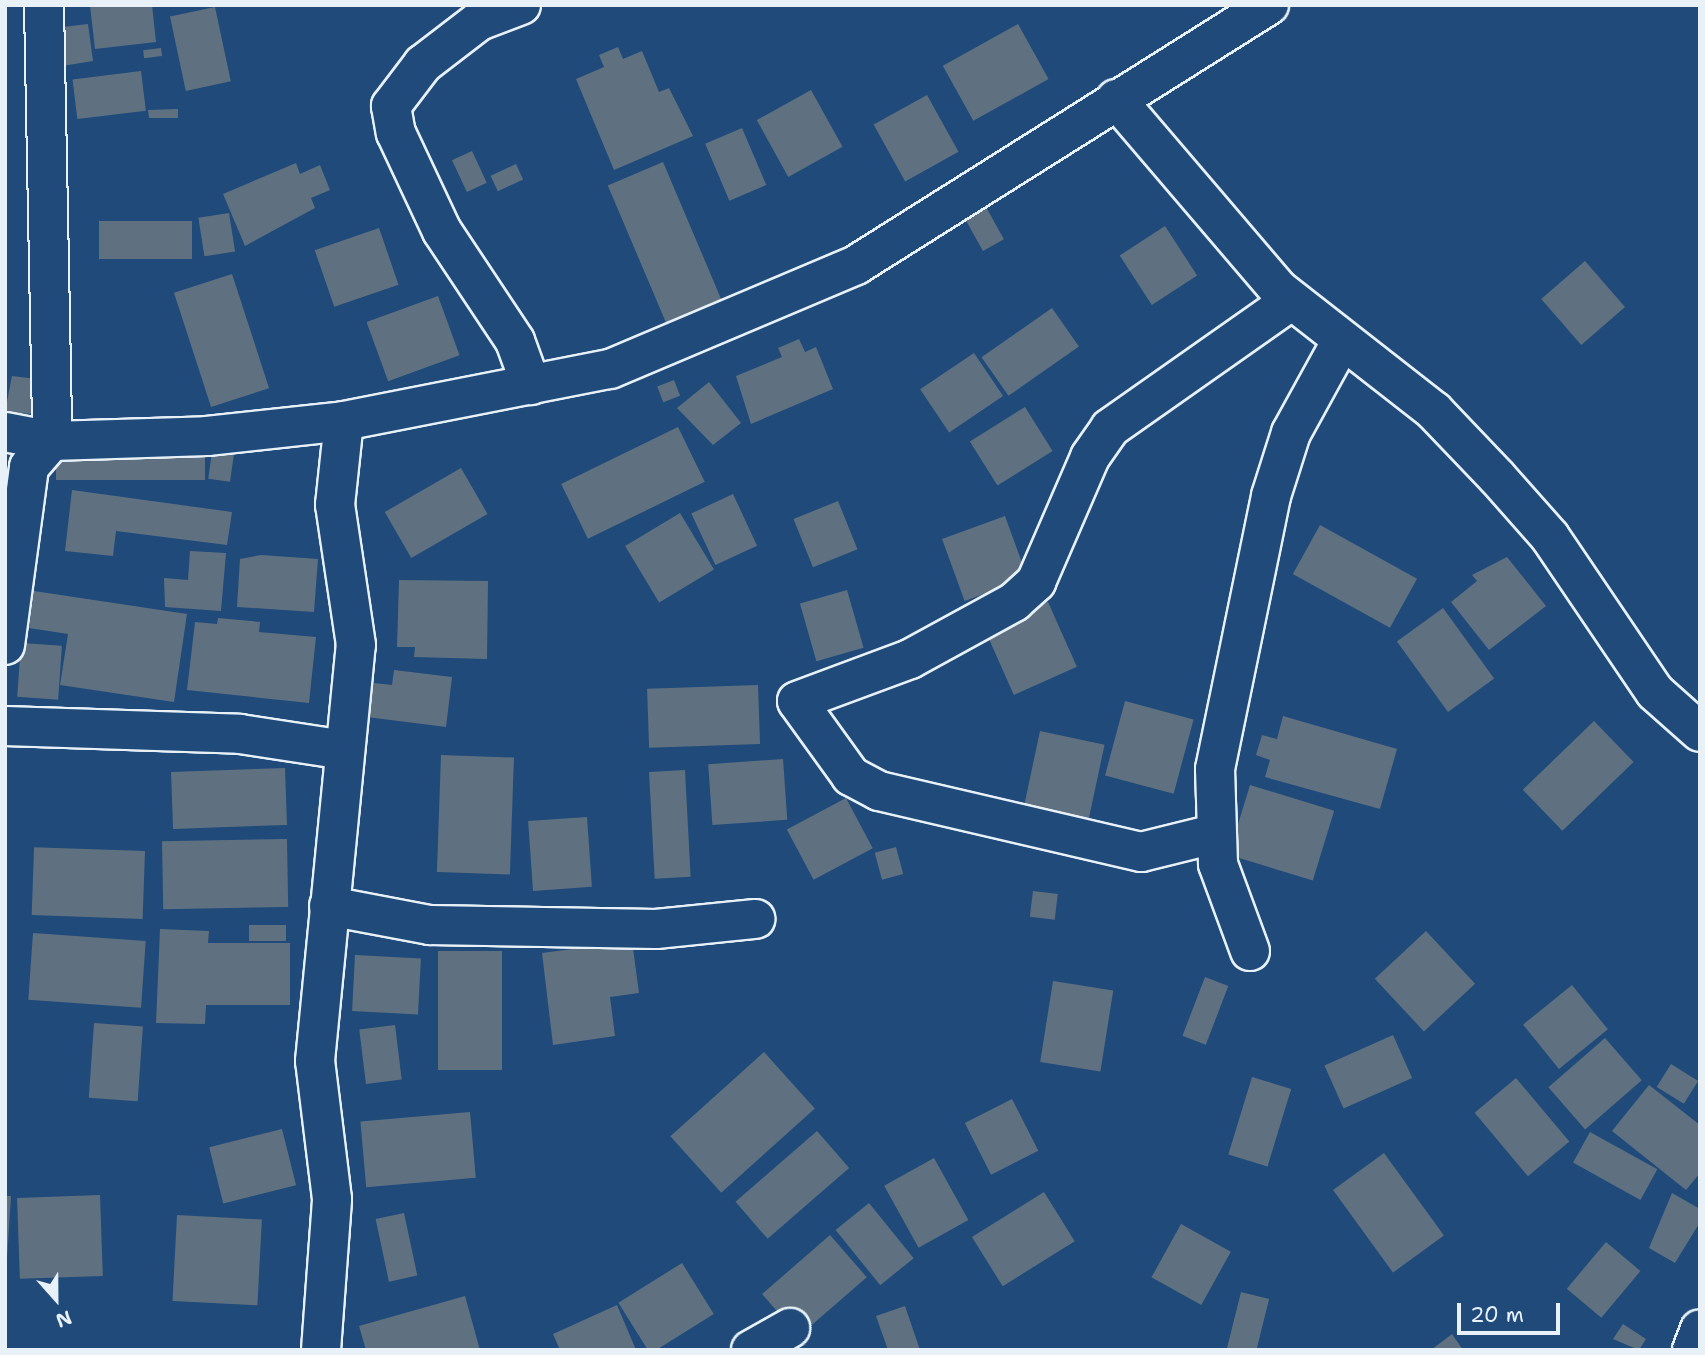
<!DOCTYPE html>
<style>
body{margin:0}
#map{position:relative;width:1705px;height:1355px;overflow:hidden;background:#1f4a7a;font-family:"Shantell Sans",sans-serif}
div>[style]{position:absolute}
.building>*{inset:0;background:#5f7180;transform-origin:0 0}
.roads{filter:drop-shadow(2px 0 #e8f1f8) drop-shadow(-2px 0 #e8f1f8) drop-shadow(0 2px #e8f1f8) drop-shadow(0 -2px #e8f1f8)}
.minor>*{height:38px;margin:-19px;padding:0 19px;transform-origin:19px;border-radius:19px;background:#1f4a7a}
span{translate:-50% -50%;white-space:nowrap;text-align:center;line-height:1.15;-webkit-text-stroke:5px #1f4a7a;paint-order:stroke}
.frame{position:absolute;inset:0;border:7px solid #e8f1f8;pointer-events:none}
.north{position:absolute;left:21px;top:1264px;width:70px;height:70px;-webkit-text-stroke:5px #1f4a7a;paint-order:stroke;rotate:159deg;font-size:19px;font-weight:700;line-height:28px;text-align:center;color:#e8f1f8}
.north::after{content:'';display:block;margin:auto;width:24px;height:32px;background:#e8f1f8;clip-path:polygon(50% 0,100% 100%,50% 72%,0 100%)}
.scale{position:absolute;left:1457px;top:1303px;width:103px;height:32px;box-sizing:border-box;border:4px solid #e8f1f8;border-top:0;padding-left:9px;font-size:21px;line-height:24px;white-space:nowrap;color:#e8f1f8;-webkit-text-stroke:5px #1f4a7a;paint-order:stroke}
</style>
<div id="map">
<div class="building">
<div style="clip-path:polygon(90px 5px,152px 5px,156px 42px,95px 49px)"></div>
<div style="left:215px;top:7px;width:76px;height:46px;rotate:78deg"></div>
<div style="clip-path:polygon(88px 24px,93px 61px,62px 66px,63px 27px)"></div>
<div style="left:1018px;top:24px;width:63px;height:86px;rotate:61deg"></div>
<div style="clip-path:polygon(618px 47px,623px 59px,642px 51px,659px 92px,669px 88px,693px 136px,614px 170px,576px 79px,604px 67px,599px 55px)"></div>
<div style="left:161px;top:48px;width:8px;height:18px;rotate:83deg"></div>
<div style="left:141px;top:71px;width:40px;height:69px;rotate:83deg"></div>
<div style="left:811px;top:90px;width:65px;height:62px;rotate:61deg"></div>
<div style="left:927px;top:95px;width:65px;height:61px;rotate:61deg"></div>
<div style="clip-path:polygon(178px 109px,178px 118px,149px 118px,148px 110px)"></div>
<div style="left:742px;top:128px;width:62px;height:40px;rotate:67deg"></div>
<div style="left:472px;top:151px;width:35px;height:22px;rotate:65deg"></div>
<div style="left:663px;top:162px;width:149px;height:60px;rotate:67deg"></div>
<div style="clip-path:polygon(296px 163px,300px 174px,320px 165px,330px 190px,311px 198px,315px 208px,245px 246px,223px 194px)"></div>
<div style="left:516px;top:164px;width:17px;height:28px;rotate:65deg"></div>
<div style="left:986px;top:207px;width:37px;height:24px;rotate:61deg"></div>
<div style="left:229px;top:213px;width:39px;height:31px;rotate:81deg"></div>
<div style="left:192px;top:221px;width:38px;height:93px;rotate:90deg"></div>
<div style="left:1165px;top:226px;width:59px;height:54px;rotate:57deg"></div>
<div style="left:379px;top:228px;width:60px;height:68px;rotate:71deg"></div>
<div style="left:1585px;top:261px;width:61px;height:58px;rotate:49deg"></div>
<div style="left:232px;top:274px;width:120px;height:61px;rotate:72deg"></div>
<div style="left:438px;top:296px;width:63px;height:76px;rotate:70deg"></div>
<div style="left:1052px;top:308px;width:47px;height:86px;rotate:55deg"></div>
<div style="clip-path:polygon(799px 339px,805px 352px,816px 347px,833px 389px,751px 424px,736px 376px,782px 357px,778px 348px)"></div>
<div style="left:974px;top:353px;width:52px;height:65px;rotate:56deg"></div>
<div style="clip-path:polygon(12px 376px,36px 379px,33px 414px,5px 412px)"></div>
<div style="left:674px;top:380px;width:17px;height:18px;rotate:69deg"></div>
<div style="clip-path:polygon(709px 382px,741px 423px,713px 445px,677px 408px)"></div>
<div style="left:1025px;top:407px;width:52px;height:65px;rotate:58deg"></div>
<div style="left:678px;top:427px;width:61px;height:130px;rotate:64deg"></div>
<div style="left:212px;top:452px;width:22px;height:27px;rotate:8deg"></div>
<div style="left:205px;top:453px;width:27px;height:149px;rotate:90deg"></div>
<div style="left:461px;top:468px;width:53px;height:88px;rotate:60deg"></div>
<div style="clip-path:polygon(72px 490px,232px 512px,227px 545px,116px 531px,113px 556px,65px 551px)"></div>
<div style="left:733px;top:494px;width:57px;height:46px;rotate:65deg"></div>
<div style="left:838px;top:501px;width:52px;height:48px;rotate:68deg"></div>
<div style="left:680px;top:513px;width:66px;height:64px;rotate:59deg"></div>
<div style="left:1005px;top:516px;width:66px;height:67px;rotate:70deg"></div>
<div style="left:1320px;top:525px;width:111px;height:56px;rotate:29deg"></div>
<div style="clip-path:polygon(190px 551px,226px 553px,221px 611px,165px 607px,164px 578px,188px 580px)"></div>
<div style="clip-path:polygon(261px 555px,318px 559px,314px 612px,237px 607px,240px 559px)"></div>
<div style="clip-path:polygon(1507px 557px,1546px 606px,1489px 650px,1451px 602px,1477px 581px,1472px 575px)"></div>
<div style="clip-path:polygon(399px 580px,488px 581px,487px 659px,414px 657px,415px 647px,397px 647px)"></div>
<div style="left:847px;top:590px;width:60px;height:49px;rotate:74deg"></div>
<div style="clip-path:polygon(34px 591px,187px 614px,174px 702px,60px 685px,68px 634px,29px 628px)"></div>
<div style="left:1048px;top:602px;width:71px;height:69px;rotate:66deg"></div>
<div style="left:1443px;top:608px;width:87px;height:57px;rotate:54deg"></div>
<div style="clip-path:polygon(218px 618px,260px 622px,259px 632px,316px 637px,309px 703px,187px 690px,195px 622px,217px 624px)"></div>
<div style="left:21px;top:643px;width:41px;height:54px;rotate:4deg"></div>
<div style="clip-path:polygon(394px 670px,452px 677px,446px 727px,359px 716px,364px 682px,392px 685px)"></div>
<div style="left:758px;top:685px;width:59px;height:111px;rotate:88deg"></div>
<div style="left:1125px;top:701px;width:71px;height:77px;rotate:15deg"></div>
<div style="clip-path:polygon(1283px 716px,1397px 749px,1380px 809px,1265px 777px,1270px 760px,1256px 755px,1262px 735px,1277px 739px)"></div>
<div style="left:1594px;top:721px;width:57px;height:99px;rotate:46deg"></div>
<div style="left:1040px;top:731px;width:66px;height:87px;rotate:12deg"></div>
<div style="left:441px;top:755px;width:73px;height:117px;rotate:2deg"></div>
<div style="left:783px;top:759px;width:61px;height:75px;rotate:86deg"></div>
<div style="left:285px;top:768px;width:57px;height:114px;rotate:88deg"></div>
<div style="left:685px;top:770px;width:107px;height:36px;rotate:87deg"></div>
<div style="left:1250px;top:785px;width:88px;height:73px;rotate:17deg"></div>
<div style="left:846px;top:798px;width:57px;height:67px;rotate:62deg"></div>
<div style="left:587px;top:817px;width:70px;height:59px;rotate:86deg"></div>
<div style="left:287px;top:839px;width:68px;height:125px;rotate:89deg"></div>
<div style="left:896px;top:847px;width:28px;height:22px;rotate:75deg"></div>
<div style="left:145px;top:851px;width:68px;height:111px;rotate:92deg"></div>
<div style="left:1033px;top:891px;width:25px;height:26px;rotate:7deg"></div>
<div style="left:249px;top:925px;width:37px;height:16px"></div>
<div style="clip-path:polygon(160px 929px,209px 931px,208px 943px,290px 943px,290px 1005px,206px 1005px,205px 1024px,156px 1023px)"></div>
<div style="left:1426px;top:931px;width:72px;height:70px;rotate:47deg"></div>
<div style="left:33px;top:933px;width:113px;height:67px;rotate:4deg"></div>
<div style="clip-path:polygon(632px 941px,639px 993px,610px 997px,615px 1036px,553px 1045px,542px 953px)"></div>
<div style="left:502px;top:951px;width:119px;height:64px;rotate:90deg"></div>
<div style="left:355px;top:955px;width:66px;height:56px;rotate:3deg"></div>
<div style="left:1205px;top:977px;width:25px;height:63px;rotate:21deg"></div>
<div style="left:1053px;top:981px;width:61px;height:82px;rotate:9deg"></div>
<div style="left:1572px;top:985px;width:57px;height:63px;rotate:51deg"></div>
<div style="left:94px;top:1023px;width:49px;height:75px;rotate:4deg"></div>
<div style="left:395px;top:1025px;width:55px;height:36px;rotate:83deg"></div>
<div style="left:1393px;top:1035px;width:47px;height:75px;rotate:66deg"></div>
<div style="left:1605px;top:1038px;width:56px;height:75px;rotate:49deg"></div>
<div style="left:764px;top:1052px;width:76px;height:126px;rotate:48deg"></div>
<div style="left:1671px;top:1064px;width:32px;height:27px;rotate:32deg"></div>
<div style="left:1252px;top:1077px;width:41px;height:81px;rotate:17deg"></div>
<div style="left:1516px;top:1078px;width:83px;height:54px;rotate:50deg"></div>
<div style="clip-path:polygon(1649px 1085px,1700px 1125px,1700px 1173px,1686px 1190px,1612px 1131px)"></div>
<div style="left:1012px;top:1099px;width:58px;height:53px;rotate:63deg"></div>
<div style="left:470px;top:1112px;width:66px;height:110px;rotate:85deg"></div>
<div style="left:282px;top:1129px;width:58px;height:75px;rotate:76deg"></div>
<div style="left:817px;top:1131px;width:49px;height:108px;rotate:49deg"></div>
<div style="left:1590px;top:1132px;width:77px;height:35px;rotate:29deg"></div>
<div style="left:1384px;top:1153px;width:102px;height:63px;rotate:54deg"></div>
<div style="left:934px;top:1158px;width:71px;height:57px;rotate:61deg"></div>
<div style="left:1044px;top:1192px;width:58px;height:85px;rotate:58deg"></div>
<div style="clip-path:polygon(1672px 1193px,1700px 1209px,1700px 1222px,1675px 1263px,1649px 1248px)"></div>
<div style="left:100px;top:1195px;width:81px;height:83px;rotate:88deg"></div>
<div style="clip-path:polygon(5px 1196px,11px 1196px,7px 1258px,5px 1258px)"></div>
<div style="left:869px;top:1203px;width:71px;height:43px;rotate:51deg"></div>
<div style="left:404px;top:1213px;width:64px;height:29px;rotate:78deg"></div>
<div style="left:177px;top:1215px;width:85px;height:86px;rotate:3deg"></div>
<div style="left:1181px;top:1224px;width:57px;height:61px;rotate:29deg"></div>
<div style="left:830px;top:1235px;width:56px;height:90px;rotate:49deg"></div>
<div style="left:1606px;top:1242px;width:45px;height:61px;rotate:40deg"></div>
<div style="left:682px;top:1263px;width:60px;height:75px;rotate:58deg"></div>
<div style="left:1241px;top:1292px;width:29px;height:60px;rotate:14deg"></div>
<div style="clip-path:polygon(465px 1296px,480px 1350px,366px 1350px,359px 1326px)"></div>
<div style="clip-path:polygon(617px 1305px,636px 1350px,560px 1350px,553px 1334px)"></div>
<div style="clip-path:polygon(905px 1306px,920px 1350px,888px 1350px,876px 1316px)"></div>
<div style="clip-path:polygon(1623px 1324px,1646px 1339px,1639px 1350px,1613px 1339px)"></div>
<div style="clip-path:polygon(1452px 1334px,1463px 1350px,1431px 1350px)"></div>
</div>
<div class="roads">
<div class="minor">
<div style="left:44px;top:5px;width:436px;rotate:88.9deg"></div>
<div style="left:521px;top:5px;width:45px;rotate:159.1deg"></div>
<div style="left:479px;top:21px;width:71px;rotate:142.5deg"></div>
<div style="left:423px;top:64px;width:53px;rotate:127.3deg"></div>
<div style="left:391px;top:106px;width:27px;rotate:80deg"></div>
<div style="left:396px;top:133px;width:108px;rotate:64.9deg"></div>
<div style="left:442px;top:231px;width:132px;rotate:56.4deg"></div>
<div style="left:515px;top:341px;width:47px;rotate:70deg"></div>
<div style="left:1116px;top:99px;width:250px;rotate:49.5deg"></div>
<div style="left:1278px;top:289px;width:198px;rotate:38deg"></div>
<div style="left:1434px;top:411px;width:91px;rotate:46.3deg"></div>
<div style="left:1497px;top:477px;width:80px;rotate:48.5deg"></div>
<div style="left:1550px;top:537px;width:187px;rotate:55.9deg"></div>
<div style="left:1655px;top:692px;width:60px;rotate:41.6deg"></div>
<div style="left:5px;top:432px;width:48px;rotate:10.8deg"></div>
<div style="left:52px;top:441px;width:155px;rotate:-1.8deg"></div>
<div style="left:207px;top:436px;width:138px;rotate:-6.2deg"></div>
<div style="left:344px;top:421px;width:271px;rotate:-11.1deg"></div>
<div style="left:610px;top:369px;width:267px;rotate:-22.9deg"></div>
<div style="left:856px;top:265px;width:488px;rotate:-32.2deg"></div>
<div style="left:5px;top:645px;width:180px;rotate:-82.3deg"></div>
<div style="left:29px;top:467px;width:35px;rotate:-49deg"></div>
<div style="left:5px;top:726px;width:235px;rotate:1.9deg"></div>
<div style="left:240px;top:734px;width:106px;rotate:8.7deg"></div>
<div style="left:1214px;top:834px;width:75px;rotate:166.1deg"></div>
<div style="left:1141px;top:852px;width:269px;rotate:-166.9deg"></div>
<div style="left:879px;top:791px;width:32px;rotate:-152deg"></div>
<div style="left:851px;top:776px;width:92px;rotate:-125.8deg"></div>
<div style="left:797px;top:701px;width:121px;rotate:-20.4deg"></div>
<div style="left:910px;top:659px;width:119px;rotate:-28.7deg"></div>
<div style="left:1014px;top:602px;width:30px;rotate:-42deg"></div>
<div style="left:1036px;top:582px;width:136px;rotate:-66.6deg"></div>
<div style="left:1090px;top:457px;width:35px;rotate:-55deg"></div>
<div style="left:1110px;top:428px;width:221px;rotate:-35.1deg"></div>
<div style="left:329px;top:906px;width:103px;rotate:10.7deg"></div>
<div style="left:430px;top:925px;width:226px;rotate:1deg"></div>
<div style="left:656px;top:929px;width:100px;rotate:-5.8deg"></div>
<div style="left:1250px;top:951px;width:93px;rotate:-110.2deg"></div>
<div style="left:1218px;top:864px;width:95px;rotate:-91.8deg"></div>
<div style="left:1215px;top:769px;width:279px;rotate:-78.4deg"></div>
<div style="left:1271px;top:496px;width:66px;rotate:-72.4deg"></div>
<div style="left:1291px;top:433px;width:104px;rotate:-61.2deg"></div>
<div style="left:321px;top:1350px;width:151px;rotate:-85.8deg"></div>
<div style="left:332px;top:1199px;width:139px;rotate:-97deg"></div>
<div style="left:315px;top:1061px;width:418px;rotate:-84.4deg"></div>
<div style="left:356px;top:645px;width:142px;rotate:-98.5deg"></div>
<div style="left:335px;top:505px;width:84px;rotate:-83.9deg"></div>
<div style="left:751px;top:1350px;width:45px;rotate:-29.4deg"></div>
<div style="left:1692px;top:1350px;width:22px;rotate:-69deg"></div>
</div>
</div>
<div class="frame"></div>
<div class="north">N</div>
<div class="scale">20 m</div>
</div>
